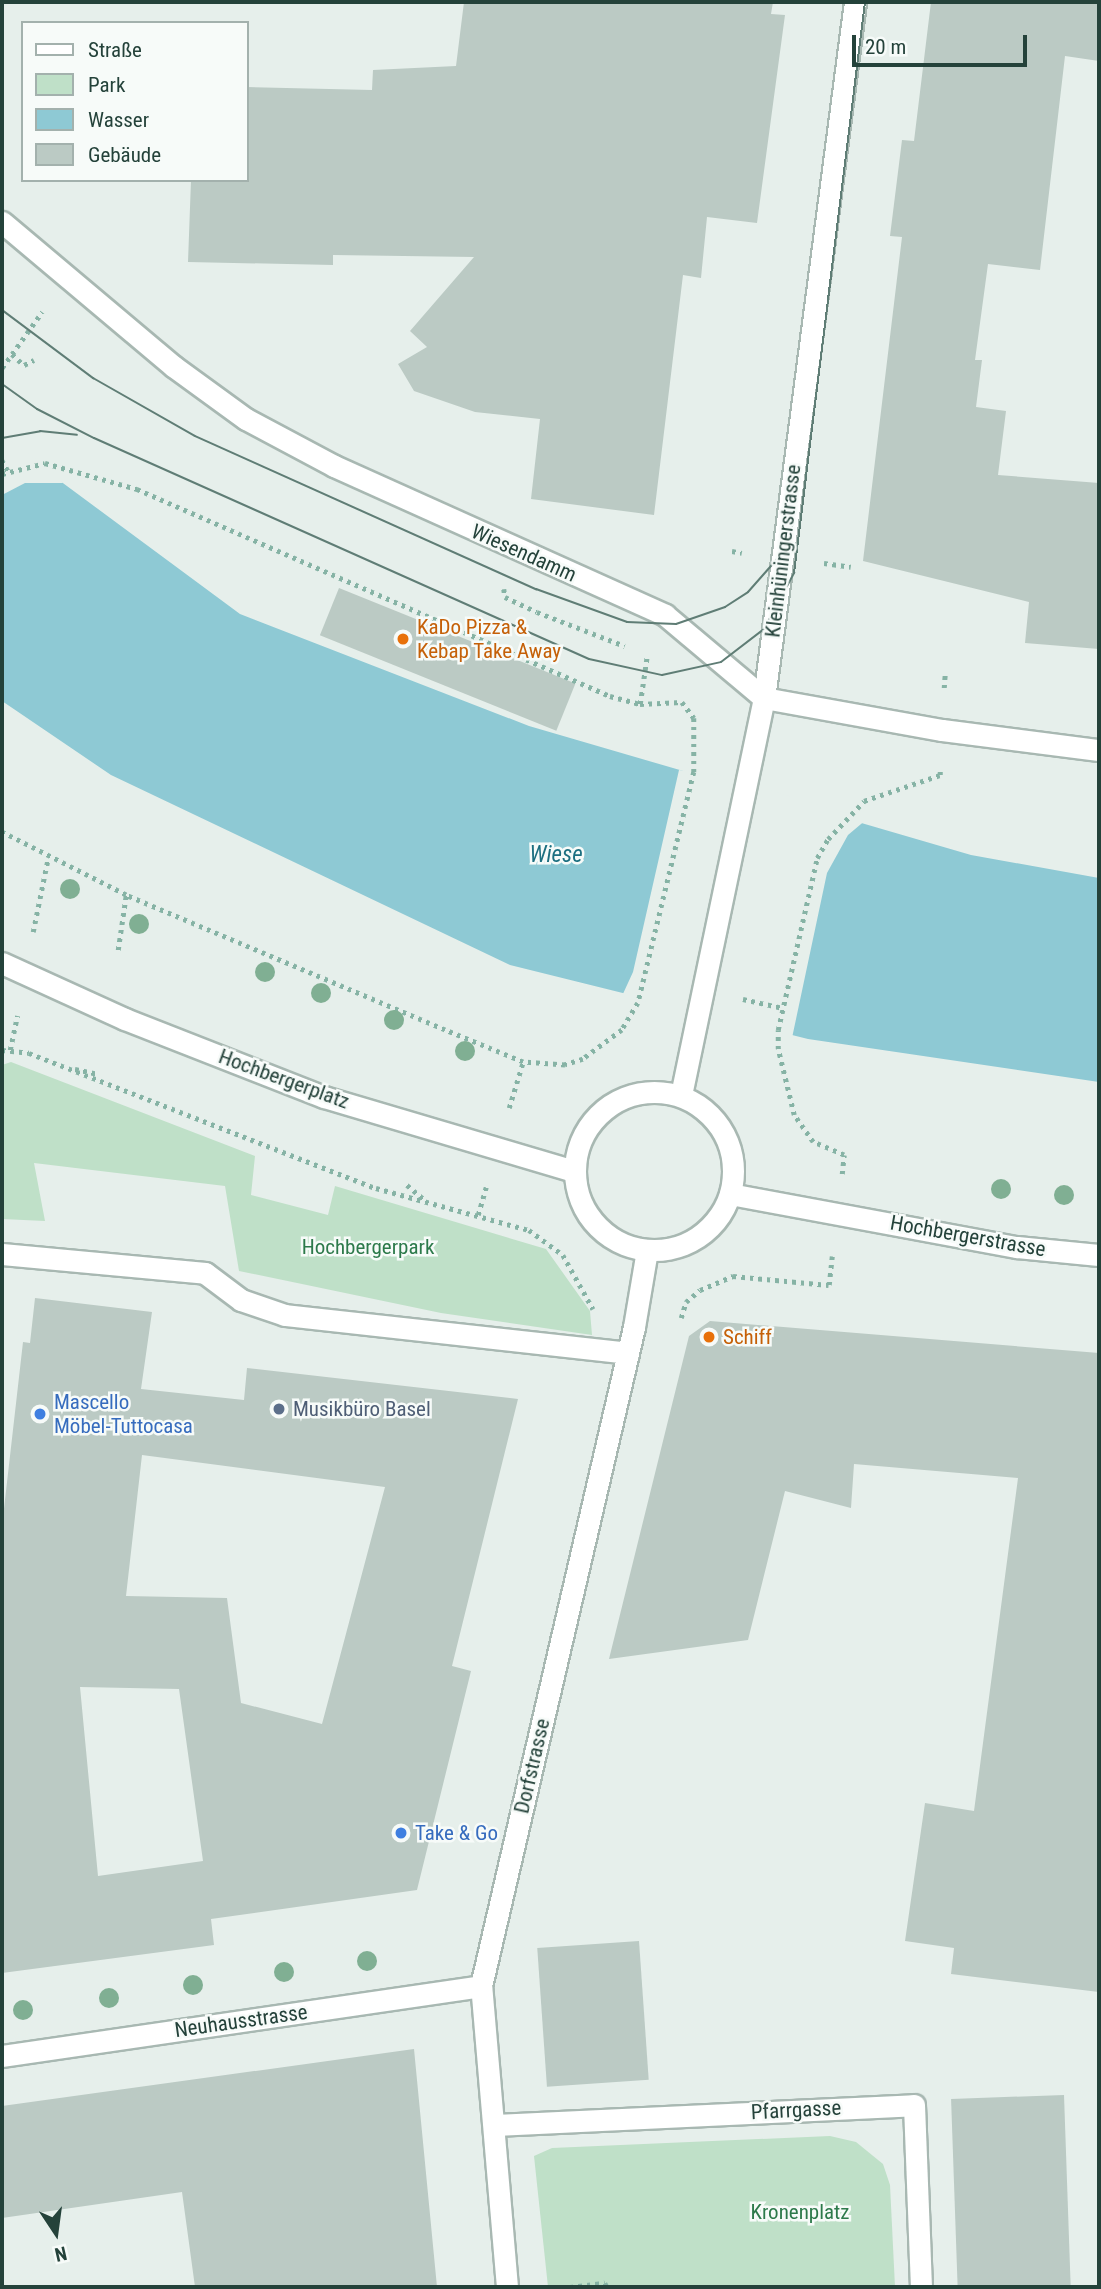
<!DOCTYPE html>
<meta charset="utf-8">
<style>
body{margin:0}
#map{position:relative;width:1101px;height:2289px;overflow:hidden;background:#e6efeb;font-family:"Roboto Condensed",sans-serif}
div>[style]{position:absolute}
.green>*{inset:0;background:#bfe0c8}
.water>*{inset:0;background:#8ec9d4}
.pier>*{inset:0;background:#e6efeb}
.building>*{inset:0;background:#bbcac4;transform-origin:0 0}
.path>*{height:4.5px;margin-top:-2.25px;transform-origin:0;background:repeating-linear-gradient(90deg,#86b3a5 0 3.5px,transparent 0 8.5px)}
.roads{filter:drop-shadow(2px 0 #a8b8b2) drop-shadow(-2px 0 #a8b8b2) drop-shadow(0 2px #a8b8b2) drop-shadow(0 -2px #a8b8b2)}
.service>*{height:21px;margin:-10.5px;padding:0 10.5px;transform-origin:10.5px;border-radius:10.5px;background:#fff}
.minor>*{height:21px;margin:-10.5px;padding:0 10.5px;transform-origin:10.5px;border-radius:10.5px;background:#fff}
.minor>.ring{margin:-10.5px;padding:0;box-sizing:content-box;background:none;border:21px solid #fff;border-radius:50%}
.tram>*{height:2px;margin:-1px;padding:0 1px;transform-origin:1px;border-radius:1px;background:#5f7d75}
.trees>*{width:20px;height:20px;margin:-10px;border-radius:50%;background:#80af93}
.dots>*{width:19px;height:19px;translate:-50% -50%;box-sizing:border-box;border:4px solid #f7fbf9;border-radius:50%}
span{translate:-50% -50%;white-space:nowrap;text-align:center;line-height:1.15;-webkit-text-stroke:5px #f7fbf9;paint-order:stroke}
.street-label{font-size:21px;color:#24423a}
.food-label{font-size:21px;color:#c56008}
.left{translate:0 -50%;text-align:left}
.park-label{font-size:21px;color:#2d7a4b}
.shop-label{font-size:21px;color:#366cbe}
.service-label{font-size:21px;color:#4e5e75}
.water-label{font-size:23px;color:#1c6f80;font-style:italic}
.frame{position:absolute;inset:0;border:4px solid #24423a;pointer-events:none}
.legend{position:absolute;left:21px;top:21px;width:228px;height:161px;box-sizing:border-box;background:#f7fbf9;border:2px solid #a3b1ad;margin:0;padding:9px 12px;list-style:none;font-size:21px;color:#24423a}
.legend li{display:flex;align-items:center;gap:14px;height:35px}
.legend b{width:35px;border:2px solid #a3b1ad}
.north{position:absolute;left:21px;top:2198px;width:70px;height:70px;-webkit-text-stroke:5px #f7fbf9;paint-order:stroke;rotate:167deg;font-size:19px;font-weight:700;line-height:28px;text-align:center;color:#24423a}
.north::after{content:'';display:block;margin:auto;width:24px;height:32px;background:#24423a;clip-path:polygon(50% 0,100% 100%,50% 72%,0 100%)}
.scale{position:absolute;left:852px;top:35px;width:175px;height:32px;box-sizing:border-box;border:4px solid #24423a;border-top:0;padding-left:9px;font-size:21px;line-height:24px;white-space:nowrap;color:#24423a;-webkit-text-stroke:5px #f7fbf9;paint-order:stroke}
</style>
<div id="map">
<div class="green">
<div style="clip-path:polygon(11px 1062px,255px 1156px,251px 1195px,328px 1215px,335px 1186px,546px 1249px,590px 1311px,592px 1335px,441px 1313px,239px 1271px,225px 1186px,34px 1163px,45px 1221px,2px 1219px,2px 1065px)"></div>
<div style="clip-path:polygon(830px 2136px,856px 2142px,883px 2164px,890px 2185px,895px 2287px,548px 2287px,534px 2156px,552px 2148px)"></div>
</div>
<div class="water">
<div style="clip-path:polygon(2px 438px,240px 614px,529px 726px,971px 855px,1099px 878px,1099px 1082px,808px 1039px,510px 965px,111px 775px,2px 701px)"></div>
</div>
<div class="pier">
<div style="clip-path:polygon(2px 435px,55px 473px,63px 483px,25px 483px,2px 495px)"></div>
<div style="clip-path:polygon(679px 770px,718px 775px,867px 819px,848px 835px,827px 873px,792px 1038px,622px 996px,633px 972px)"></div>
</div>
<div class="building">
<div style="clip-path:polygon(464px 2px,773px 2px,771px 14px,785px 15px,757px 223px,707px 217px,701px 278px,683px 275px,654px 515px,531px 499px,540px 419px,475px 412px,414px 391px,398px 364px,427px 347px,410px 331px,474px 257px,333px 255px,333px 265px,188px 262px,191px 180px,247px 180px,247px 87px,372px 90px,373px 70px,456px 66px)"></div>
<div style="clip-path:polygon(931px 2px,1099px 2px,1099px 61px,1065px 56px,1040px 270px,988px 264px,975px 360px,982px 360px,976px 407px,1006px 411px,998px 475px,1099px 483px,1099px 649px,1025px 643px,1029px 602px,863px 561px,902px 237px,890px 236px,902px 140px,914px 141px)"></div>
<div style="left:339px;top:588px;width:255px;height:51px;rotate:22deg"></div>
<div style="clip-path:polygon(evenodd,35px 1298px,152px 1312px,141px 1389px,244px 1400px,247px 1368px,518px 1399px,452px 1666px,471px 1671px,417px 1890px,211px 1919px,214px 1945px,2px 1973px,2px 1526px,23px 1342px,30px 1343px,35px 1298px,142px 1455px,385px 1487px,322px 1724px,241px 1703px,227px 1598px,126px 1596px,142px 1455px,35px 1298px,80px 1687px,179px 1689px,203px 1861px,98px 1876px,80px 1687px)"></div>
<div style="clip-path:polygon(710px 1321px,1099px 1353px,1099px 1992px,951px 1974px,954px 1948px,905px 1941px,925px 1803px,974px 1811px,1018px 1478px,854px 1464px,851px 1508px,785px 1491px,748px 1640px,609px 1659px,689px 1336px)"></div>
<div style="left:639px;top:1941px;width:139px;height:102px;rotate:86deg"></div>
<div style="clip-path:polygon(414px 2049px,437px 2287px,195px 2287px,182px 2192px,2px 2218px,2px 2106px)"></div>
<div style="left:1064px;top:2095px;width:192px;height:113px;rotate:88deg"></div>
</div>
<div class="path">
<div style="left:12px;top:354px;width:16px;rotate:43deg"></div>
<div style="left:24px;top:365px;width:11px;rotate:-27deg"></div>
<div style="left:2px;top:368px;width:69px;rotate:-54.5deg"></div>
<div style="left:2px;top:460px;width:13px;rotate:61deg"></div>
<div style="left:2px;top:474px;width:44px;rotate:-14.3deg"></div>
<div style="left:45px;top:463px;width:96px;rotate:15.8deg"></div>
<div style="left:137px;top:489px;width:516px;rotate:23.64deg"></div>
<div style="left:610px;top:696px;width:31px;rotate:15deg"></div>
<div style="left:640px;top:704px;width:42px;rotate:-2.7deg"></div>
<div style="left:682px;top:702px;width:20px;rotate:53deg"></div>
<div style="left:694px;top:718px;width:54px;rotate:90deg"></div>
<div style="left:694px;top:772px;width:238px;rotate:103.6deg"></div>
<div style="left:638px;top:1003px;width:31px;rotate:121deg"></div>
<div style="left:622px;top:1030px;width:49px;rotate:143.4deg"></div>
<div style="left:583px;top:1059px;width:19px;rotate:162deg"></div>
<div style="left:565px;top:1065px;width:42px;rotate:-175.9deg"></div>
<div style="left:523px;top:1062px;width:84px;rotate:-157.7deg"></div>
<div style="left:445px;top:1030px;width:346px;rotate:-157.1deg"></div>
<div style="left:126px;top:895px;width:139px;rotate:-153.1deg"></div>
<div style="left:732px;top:551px;width:10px;rotate:11deg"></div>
<div style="left:824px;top:563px;width:27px;rotate:8deg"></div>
<div style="left:504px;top:589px;width:8px;rotate:83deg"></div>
<div style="left:505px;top:597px;width:35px;rotate:25deg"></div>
<div style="left:537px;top:612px;width:94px;rotate:21.1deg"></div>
<div style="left:944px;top:688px;width:16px;rotate:-86deg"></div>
<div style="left:640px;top:704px;width:49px;rotate:-81.7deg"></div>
<div style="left:33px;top:932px;width:76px;rotate:-78.5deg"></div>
<div style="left:118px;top:950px;width:56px;rotate:-81.7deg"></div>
<div style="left:743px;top:999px;width:41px;rotate:12.7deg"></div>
<div style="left:2px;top:1050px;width:27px;rotate:6deg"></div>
<div style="left:29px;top:1053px;width:372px;rotate:21.3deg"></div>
<div style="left:376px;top:1188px;width:159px;rotate:15.4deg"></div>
<div style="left:529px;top:1230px;width:42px;rotate:36.3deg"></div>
<div style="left:563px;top:1255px;width:62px;rotate:60.9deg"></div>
<div style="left:10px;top:1050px;width:35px;rotate:-78deg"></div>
<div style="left:75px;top:1069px;width:25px;rotate:12deg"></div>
<div style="left:509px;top:1108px;width:48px;rotate:-73.1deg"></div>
<div style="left:842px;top:1174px;width:19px;rotate:-84deg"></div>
<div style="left:844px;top:1155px;width:34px;rotate:-157deg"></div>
<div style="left:813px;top:1142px;width:33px;rotate:-125deg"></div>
<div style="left:794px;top:1115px;width:68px;rotate:-103.6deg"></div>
<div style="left:778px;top:1049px;width:19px;rotate:-90deg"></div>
<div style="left:778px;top:1030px;width:176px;rotate:-77.2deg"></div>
<div style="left:817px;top:858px;width:22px;rotate:-60deg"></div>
<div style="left:828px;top:839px;width:52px;rotate:-46.5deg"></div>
<div style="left:864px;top:801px;width:80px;rotate:-18.9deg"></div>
<div style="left:940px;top:775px;width:5px;rotate:-90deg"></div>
<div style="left:407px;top:1185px;width:23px;rotate:40deg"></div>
<div style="left:478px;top:1215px;width:29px;rotate:-74deg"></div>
<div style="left:681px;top:1318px;width:17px;rotate:-73deg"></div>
<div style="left:686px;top:1302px;width:18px;rotate:-41deg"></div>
<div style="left:700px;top:1290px;width:36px;rotate:-23deg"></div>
<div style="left:733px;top:1276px;width:96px;rotate:5.4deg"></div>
<div style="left:829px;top:1285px;width:29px;rotate:-84deg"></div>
<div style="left:570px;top:2287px;width:35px;rotate:-7deg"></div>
<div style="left:605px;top:2283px;width:4px;rotate:63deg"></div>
</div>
<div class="roads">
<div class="service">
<div style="left:2px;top:1254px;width:204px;rotate:5.3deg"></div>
<div style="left:205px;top:1273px;width:45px;rotate:36.9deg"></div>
<div style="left:241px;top:1300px;width:46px;rotate:18.8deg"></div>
<div style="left:285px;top:1315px;width:345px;rotate:6.3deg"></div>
</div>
<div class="minor">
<div style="left:2px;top:222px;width:224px;rotate:40.1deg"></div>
<div style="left:173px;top:366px;width:90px;rotate:36deg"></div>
<div style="left:246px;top:419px;width:100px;rotate:28.1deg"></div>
<div style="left:334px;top:466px;width:363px;rotate:24.2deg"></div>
<div style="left:665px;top:615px;width:129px;rotate:40deg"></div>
<div style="left:764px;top:698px;width:181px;rotate:10.2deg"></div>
<div style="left:942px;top:730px;width:158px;rotate:7.3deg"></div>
<div style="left:2px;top:963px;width:135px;rotate:24.5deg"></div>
<div style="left:125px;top:1019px;width:214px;rotate:21.4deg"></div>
<div style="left:324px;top:1097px;width:261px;rotate:16.5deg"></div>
<div class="ring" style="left:575px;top:1092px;width:137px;height:137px"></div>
<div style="left:681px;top:1095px;width:406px;rotate:-78.2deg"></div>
<div style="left:764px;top:698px;width:702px;rotate:-82.55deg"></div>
<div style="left:730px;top:1194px;width:292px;rotate:10.5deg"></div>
<div style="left:1017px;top:1247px;width:82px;rotate:5.6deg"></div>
<div style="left:2px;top:2056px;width:484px;rotate:-8.3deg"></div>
<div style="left:495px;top:2125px;width:419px;rotate:-2.7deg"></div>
<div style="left:914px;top:2105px;width:182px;rotate:87.8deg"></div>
<div style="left:507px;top:2287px;width:302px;rotate:-94.9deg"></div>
<div style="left:481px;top:1986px;width:677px;rotate:-76.93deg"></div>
<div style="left:634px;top:1327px;width:78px;rotate:-80.4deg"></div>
</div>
</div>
<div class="tram">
<div style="left:2px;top:310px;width:114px;rotate:36.8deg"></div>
<div style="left:93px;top:378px;width:117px;rotate:29.6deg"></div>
<div style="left:195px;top:436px;width:374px;rotate:24.2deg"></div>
<div style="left:536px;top:589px;width:97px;rotate:19.9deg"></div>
<div style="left:627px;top:622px;width:49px;rotate:2.3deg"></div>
<div style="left:676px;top:624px;width:52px;rotate:-19.1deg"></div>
<div style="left:725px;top:607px;width:27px;rotate:-33deg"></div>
<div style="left:748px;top:592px;width:45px;rotate:-48.6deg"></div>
<div style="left:778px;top:558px;width:40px;rotate:-66.6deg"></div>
<div style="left:2px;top:384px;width:43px;rotate:35.5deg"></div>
<div style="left:37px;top:409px;width:64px;rotate:27deg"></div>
<div style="left:94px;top:438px;width:542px;rotate:24.06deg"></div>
<div style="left:589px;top:659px;width:75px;rotate:12.4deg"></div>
<div style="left:662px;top:675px;width:60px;rotate:-12.4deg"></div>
<div style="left:721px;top:662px;width:54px;rotate:-37.5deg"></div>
<div style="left:764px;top:629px;width:64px;rotate:-61.8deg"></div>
<div style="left:794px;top:573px;width:575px;rotate:-82.91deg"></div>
<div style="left:2px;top:438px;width:39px;rotate:-10deg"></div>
<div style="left:40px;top:431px;width:37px;rotate:6deg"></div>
</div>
<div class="trees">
<div style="left:70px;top:889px"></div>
<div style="left:139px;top:924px"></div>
<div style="left:265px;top:972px"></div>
<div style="left:321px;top:993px"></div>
<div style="left:394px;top:1020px"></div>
<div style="left:465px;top:1051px"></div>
<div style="left:1001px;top:1189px"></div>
<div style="left:1064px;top:1195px"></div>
<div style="left:367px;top:1961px"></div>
<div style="left:284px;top:1972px"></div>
<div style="left:193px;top:1985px"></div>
<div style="left:109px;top:1998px"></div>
<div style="left:23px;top:2010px"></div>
</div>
<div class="dots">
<div style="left:403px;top:639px;background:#e8710a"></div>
<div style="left:709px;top:1337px;background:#e8710a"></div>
<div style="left:279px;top:1409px;background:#5c6f8a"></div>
<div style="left:40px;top:1414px;background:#3f7fe0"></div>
<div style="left:401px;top:1833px;background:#3f7fe0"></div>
</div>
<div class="street-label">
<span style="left:783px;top:551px;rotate:-83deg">Kleinhüningerstrasse</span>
<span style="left:524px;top:553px;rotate:24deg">Wiesendamm</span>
<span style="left:284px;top:1079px;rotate:20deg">Hochbergerplatz</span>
<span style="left:968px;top:1236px;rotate:10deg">Hochbergerstrasse</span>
<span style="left:532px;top:1766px;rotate:-77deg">Dorfstrasse</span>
<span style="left:241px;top:2021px;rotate:-8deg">Neuhausstrasse</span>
<span style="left:796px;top:2110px;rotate:-3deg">Pfarrgasse</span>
</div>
<div class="food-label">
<span class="left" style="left:417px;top:639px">KaDo Pizza &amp;<br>Kebap Take Away</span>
<span class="left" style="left:723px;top:1337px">Schiff</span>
</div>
<div class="park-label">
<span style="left:368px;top:1247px">Hochbergerpark</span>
<span style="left:800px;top:2212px">Kronenplatz</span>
</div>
<div class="shop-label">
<span class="left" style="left:54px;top:1414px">Mascello<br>Möbel-Tuttocasa</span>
<span class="left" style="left:415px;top:1833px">Take &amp; Go</span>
</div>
<div class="service-label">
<span class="left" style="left:293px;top:1409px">Musikbüro Basel</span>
</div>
<div class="water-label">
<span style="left:556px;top:855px">Wiese</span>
</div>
<div class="frame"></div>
<ul class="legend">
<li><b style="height:9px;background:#fff"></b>Straße</li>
<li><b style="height:19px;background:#bfe0c8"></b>Park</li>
<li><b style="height:19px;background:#8ec9d4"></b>Wasser</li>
<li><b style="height:19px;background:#bbcac4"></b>Gebäude</li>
</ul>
<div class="north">N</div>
<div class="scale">20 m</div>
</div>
